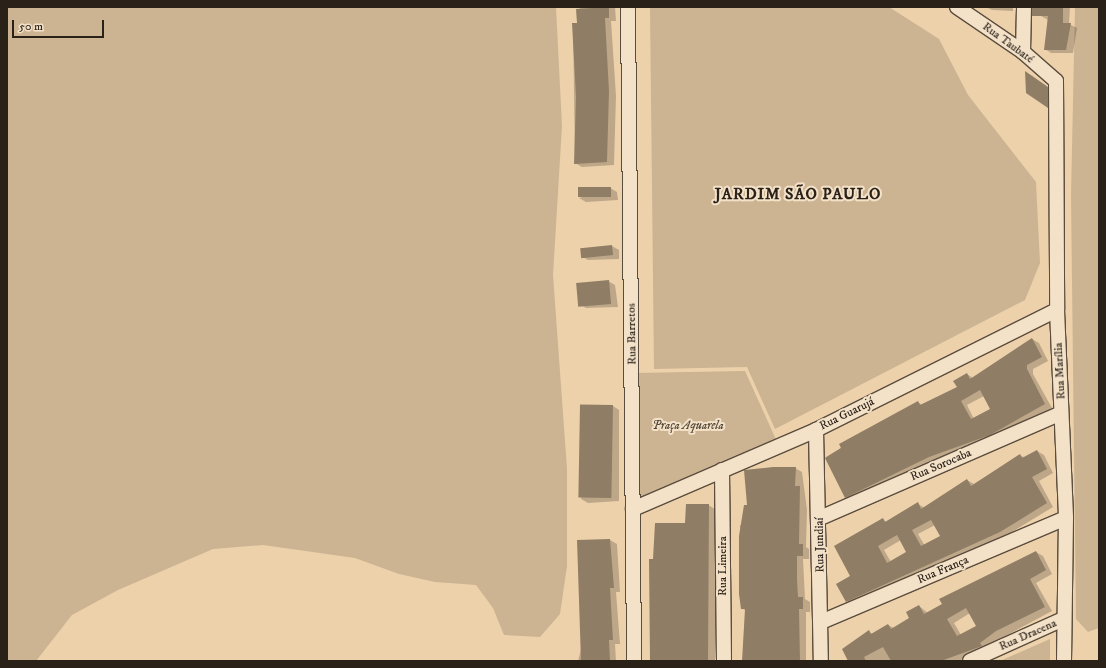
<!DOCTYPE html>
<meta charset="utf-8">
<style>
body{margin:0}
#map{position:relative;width:1106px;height:668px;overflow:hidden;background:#edd1ab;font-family:"IM FELL DW Pica",serif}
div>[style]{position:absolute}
.green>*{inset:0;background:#ccb392}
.shadow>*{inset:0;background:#0003}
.building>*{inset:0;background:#8f7d65;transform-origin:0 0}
.roads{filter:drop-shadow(1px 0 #5b4d3e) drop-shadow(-1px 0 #5b4d3e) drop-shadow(0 1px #5b4d3e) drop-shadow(0 -1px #5b4d3e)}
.minor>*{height:14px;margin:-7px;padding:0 7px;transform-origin:7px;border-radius:7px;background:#f3e1c8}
span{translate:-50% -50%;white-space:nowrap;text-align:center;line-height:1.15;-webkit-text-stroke:4px #f3e1c8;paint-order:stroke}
.street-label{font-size:12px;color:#2a2119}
.park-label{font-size:12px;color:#524637;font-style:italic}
.district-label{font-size:16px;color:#2a2119;font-weight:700;letter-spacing:1px}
.frame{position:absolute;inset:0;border:8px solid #2a2119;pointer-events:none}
.scale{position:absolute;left:12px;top:20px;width:92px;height:18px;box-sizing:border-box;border:2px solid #2a2119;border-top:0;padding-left:5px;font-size:12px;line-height:14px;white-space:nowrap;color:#2a2119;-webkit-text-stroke:3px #f3e1c8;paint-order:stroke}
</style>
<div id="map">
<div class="green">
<div style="clip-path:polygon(7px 7px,556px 7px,562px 126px,553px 275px,567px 469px,567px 566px,560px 614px,540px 637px,504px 635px,493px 608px,476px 585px,435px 582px,399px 574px,355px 558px,263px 545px,213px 549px,118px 590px,72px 615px,36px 661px,7px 661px)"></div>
<div style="clip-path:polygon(650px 7px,889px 7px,939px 39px,968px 95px,1036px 182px,1040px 263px,1025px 300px,775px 429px,747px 367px,654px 369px)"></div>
<div style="clip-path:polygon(1075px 7px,1099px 7px,1099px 628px,1088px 632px,1076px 619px,1071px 196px)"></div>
<div style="clip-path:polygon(745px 371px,778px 444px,635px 506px,635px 373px)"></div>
<div style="clip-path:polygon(1050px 639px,1050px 661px,1000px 661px)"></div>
</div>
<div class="shadow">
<div style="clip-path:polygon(580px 7px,615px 7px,616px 21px,611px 21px,616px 96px,614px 165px,582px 167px,575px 163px,573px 24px,578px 24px)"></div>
<div style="clip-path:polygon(986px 7px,1013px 7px,1013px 11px,992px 10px)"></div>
<div style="clip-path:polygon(1041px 7px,1070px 7px,1069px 24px,1077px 28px,1073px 53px,1051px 53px,1045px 49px,1048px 20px,1041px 16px)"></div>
<div style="clip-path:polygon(1032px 76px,1054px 92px,1054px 111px,1027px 93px)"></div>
<div style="clip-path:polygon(610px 188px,617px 192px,618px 200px,586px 202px,579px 198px)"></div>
<div style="clip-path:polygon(612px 246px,619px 250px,619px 259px,588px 260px,581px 256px)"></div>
<div style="clip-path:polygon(608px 281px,615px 285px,618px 307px,586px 308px,579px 304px)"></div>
<div style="clip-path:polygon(evenodd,1032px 339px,1039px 343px,1048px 361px,1033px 369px,1033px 374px,1052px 408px,997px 438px,853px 501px,846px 497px,826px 457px,918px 402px,922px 405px,958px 388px,967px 374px,973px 378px,1032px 339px,984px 396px,991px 409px,974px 419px,967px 405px,984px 396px)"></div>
<div style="clip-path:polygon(613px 406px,619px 410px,619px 501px,588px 503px,581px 499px)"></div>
<div style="clip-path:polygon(evenodd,1037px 451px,1044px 455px,1053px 473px,1039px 481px,1053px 507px,1007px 535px,854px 605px,847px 601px,852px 577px,883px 520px,887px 522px,918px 504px,925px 508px,967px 480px,974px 484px,1020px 455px,1025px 458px,1037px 451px,935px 525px,941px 537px,925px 546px,918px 534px,935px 525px,1037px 451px,901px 540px,908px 552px,891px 562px,884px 550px,901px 540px)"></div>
<div style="clip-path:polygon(795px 468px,802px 472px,807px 510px,806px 547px,809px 549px,809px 559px,803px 559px,805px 599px,810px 602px,810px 612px,806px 612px,806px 661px,744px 661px,746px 611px,742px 608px,740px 525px,744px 525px,748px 506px)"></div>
<div style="clip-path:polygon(708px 505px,715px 509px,718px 526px,715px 661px,652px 661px,654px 560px)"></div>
<div style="clip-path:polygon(610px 540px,617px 544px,620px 592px,616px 592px,620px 644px,615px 644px,616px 661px,578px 661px)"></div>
<div style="clip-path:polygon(evenodd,1036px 552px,1043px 556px,1052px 574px,1036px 583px,1052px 611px,959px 661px,849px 661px,869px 632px,873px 634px,888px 625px,894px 628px,911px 619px,919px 606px,928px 613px,1036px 552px,970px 613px,977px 626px,961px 635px,954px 623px,970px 613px)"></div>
</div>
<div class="building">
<div style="clip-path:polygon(609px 7px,609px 18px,605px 18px,609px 91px,607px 162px,574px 164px,576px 97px,572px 23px,577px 23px,576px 9px)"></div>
<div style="clip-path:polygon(1032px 7px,1063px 7px,1063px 23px,1071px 23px,1066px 50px,1044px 50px,1048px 16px,1032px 16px)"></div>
<div style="clip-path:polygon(1025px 71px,1048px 87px,1048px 108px,1026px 93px)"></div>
<div style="left:611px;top:187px;width:10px;height:33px;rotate:90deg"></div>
<div style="left:612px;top:245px;width:10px;height:32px;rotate:84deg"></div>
<div style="left:609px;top:280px;width:24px;height:33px;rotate:85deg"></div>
<div style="clip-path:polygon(evenodd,1032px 338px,1042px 357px,1027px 365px,1027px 369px,1045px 404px,990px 435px,929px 457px,845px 498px,825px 458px,841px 448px,839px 444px,918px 401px,920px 405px,957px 387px,953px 381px,967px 373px,970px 379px,1032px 338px,980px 390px,990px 409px,971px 419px,961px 401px,980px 390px)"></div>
<div style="left:613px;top:405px;width:93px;height:33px;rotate:91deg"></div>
<div style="clip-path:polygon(evenodd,1037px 450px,1047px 469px,1032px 477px,1047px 503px,1000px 532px,846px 602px,836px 584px,850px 576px,834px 546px,883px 518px,885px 522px,918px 502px,921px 509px,967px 479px,971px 486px,1020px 454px,1022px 458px,1037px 450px,931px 520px,940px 536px,921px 546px,912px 530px,931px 520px,1037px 450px,897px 535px,906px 552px,887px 563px,878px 546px,897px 535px)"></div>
<div style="clip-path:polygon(773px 467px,796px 467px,795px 486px,800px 486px,799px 544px,803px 544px,803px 556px,797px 556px,797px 580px,798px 597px,803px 597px,803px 609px,799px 609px,800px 661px,742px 661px,745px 609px,741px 609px,739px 594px,739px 536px,744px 505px,747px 505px,744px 470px)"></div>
<div style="clip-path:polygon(686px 504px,709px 504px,708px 661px,650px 661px,649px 559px,653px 559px,655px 523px,685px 523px)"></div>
<div style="clip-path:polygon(610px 539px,614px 588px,610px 588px,613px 640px,609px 640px,610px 661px,581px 661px,577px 540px)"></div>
<div style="clip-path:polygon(evenodd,1036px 551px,1046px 570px,1030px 579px,1045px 607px,996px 631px,980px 643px,982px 646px,941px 661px,891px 661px,883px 647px,864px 657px,866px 661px,848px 661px,842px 649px,869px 630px,871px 634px,888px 624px,891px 629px,909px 618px,906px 612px,919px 605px,924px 614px,942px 604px,939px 599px,1036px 551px,966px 608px,976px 626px,957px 636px,947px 619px,966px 608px)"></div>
</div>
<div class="roads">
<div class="minor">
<div style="left:628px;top:7px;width:654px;rotate:89.47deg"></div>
<div style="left:957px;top:7px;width:80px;rotate:34.3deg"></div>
<div style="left:1023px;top:52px;width:44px;rotate:41.3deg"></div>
<div style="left:1056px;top:81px;width:229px;rotate:89.7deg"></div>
<div style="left:1057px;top:310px;width:208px;rotate:87.5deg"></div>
<div style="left:1066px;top:518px;width:143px;rotate:90.8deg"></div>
<div style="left:1023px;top:52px;width:45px;rotate:-88.7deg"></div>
<div style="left:816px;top:430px;width:231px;rotate:88.8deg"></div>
<div style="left:722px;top:470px;width:191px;rotate:89.4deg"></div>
<div style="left:633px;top:509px;width:199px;rotate:-23.3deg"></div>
<div style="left:816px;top:430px;width:269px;rotate:-26.5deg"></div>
<div style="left:820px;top:518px;width:263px;rotate:-23.5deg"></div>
<div style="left:821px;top:622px;width:266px;rotate:-23deg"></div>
<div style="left:970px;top:661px;width:102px;rotate:-24.3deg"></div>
</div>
</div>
<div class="street-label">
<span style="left:1008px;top:43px;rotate:36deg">Rua Taubaté</span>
<span style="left:632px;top:334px;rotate:-91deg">Rua Barretos</span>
<span style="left:1060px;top:371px;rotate:-93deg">Rua Marília</span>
<span style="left:847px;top:414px;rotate:-26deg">Rua Guarujá</span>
<span style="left:941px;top:465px;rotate:-23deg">Rua Sorocaba</span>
<span style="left:820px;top:545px;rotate:-91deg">Rua Jundiaí</span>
<span style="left:723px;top:566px;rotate:-90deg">Rua Limeira</span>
<span style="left:943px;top:570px;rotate:-23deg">Rua França</span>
<span style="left:1028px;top:635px;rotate:-24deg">Rua Dracena</span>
</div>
<div class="park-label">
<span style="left:688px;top:426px">Praça Aquarela</span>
</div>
<div class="district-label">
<span style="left:798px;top:194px">JARDIM SÃO PAULO</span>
</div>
<div class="frame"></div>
<div class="scale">50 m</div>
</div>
